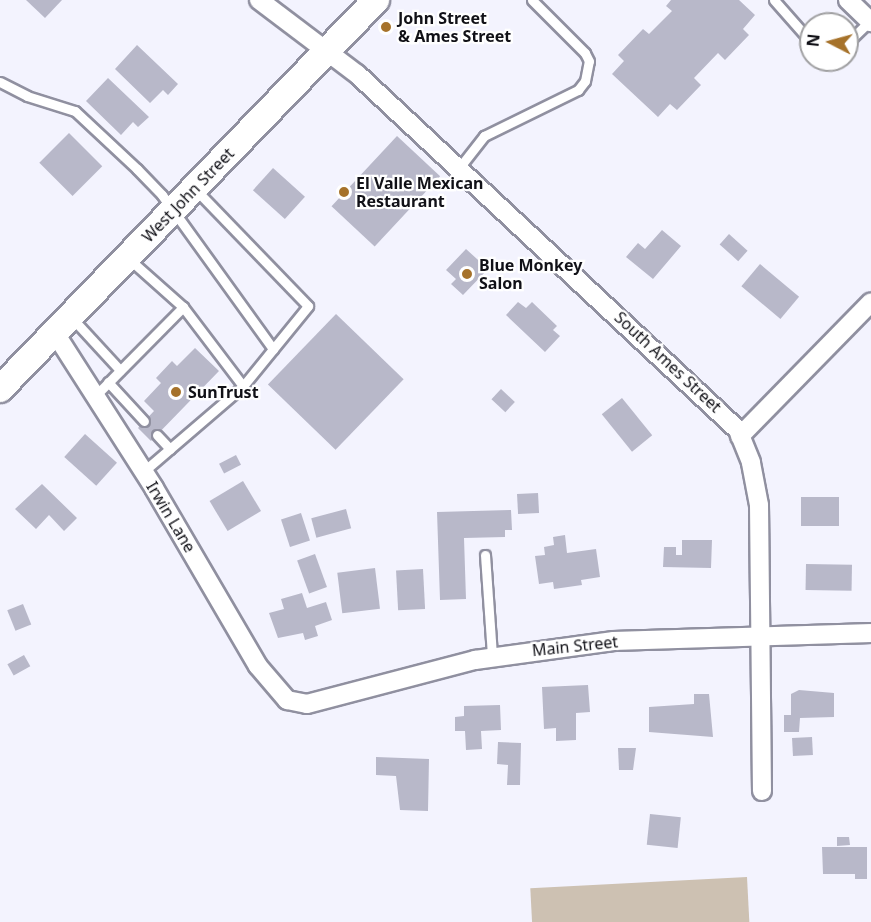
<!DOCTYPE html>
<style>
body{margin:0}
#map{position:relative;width:871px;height:922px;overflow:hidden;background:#f3f3fe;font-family:"Noto Sans",sans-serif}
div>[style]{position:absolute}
.green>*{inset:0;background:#cdc1b2;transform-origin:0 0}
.building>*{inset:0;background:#b8b8c9;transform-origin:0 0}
.roads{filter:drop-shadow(2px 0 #9090a0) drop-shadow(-2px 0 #9090a0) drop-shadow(0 2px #9090a0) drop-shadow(0 -2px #9090a0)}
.service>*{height:9px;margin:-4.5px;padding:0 4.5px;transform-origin:4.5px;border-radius:4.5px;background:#fff}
.minor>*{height:18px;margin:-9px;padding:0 9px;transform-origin:9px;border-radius:9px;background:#fff}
.secondary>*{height:26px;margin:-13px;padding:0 13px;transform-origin:13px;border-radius:13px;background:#fff}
.dots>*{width:16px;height:16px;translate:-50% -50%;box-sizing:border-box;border:3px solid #fff;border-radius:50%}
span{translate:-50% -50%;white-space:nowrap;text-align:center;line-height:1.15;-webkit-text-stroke:4.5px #fff;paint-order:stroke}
.poi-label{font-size:16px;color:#111117;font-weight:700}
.left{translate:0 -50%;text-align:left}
.street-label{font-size:16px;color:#111117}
.north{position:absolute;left:799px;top:12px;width:60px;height:60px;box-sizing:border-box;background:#fff;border:2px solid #a0a0a2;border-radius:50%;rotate:276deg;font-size:16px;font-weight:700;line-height:24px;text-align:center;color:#111117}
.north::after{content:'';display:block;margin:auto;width:21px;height:27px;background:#a6722a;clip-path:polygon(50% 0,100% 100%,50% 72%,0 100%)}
</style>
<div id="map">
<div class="green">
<div style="left:747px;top:877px;width:45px;height:217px;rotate:87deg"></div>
</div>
<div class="building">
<div style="clip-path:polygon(26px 0,62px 0,45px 18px)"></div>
<div style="clip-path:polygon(671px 0,739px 0,755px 15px,743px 29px,749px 35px,725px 60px,718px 53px,694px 78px,701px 85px,677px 110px,670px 104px,658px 117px,612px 74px,624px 61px,618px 55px,643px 29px,649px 34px,672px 11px,666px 6px)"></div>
<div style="clip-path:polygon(137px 45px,178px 84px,168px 95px,163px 90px,150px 103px,115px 69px)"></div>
<div style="clip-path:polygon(108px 78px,149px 117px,138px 127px,133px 122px,121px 135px,86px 101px)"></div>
<div style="left:69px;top:133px;width:47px;height:42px;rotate:45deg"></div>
<div style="left:397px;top:136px;width:59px;height:96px;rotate:43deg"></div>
<div style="left:273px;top:168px;width:43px;height:30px;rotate:42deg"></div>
<div style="clip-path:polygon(662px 230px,681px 246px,653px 279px,626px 257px,638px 243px,645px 249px)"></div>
<div style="left:729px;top:234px;width:25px;height:14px;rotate:42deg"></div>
<div style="clip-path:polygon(466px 249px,488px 269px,463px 295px,451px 284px,456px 279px,446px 270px)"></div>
<div style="left:760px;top:264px;width:51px;height:29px;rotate:40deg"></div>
<div style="clip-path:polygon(518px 302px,526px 308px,532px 302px,557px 326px,553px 330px,560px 336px,545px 352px,506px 315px)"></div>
<div style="left:336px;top:314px;width:94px;height:98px;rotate:44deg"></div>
<div style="clip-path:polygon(195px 348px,219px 371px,151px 441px,138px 428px,154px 411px,144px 401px,161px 383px,156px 378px,172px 361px,177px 366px)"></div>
<div style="left:501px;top:389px;width:19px;height:14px;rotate:43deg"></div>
<div style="left:622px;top:398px;width:48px;height:26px;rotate:51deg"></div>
<div style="left:85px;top:434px;width:43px;height:31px;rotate:42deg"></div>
<div style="left:236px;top:455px;width:11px;height:19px;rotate:63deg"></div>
<div style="left:243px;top:481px;width:35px;height:39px;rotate:59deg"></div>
<div style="clip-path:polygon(42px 484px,77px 518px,64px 531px,49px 515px,36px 529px,15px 509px)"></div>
<div style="left:538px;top:493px;width:20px;height:21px;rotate:87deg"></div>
<div style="left:839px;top:497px;width:29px;height:38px;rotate:90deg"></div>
<div style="left:346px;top:509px;width:20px;height:36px;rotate:75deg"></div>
<div style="clip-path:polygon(511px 510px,512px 530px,505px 530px,505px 537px,464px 538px,466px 599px,440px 600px,437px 512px)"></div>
<div style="left:301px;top:513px;width:29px;height:21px;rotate:72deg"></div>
<div style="clip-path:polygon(565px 535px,567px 553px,596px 549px,600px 577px,581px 580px,582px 585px,554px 589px,553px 582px,539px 584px,535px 556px,545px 555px,544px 547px,554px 545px,553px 537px)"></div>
<div style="clip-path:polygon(682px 540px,712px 540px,711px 568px,663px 567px,664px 547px,676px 547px,676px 555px,682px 555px)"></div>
<div style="left:315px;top:554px;width:35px;height:19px;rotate:70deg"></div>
<div style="left:806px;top:564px;width:46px;height:26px;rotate:1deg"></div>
<div style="left:375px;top:568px;width:41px;height:38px;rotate:83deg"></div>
<div style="left:423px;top:569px;width:40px;height:27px;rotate:87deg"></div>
<div style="clip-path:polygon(302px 593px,307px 608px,326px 602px,332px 620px,315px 626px,318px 636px,305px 640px,303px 633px,278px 638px,269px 613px,284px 609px,281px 599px)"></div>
<div style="left:23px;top:604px;width:22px;height:17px;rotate:68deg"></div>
<div style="left:24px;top:655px;width:13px;height:19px;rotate:61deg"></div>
<div style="clip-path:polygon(588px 685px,590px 712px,576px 713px,576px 740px,556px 741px,556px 728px,544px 729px,542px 687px)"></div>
<div style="clip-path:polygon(799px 690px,834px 693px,834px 717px,800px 718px,799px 732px,784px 732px,784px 715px,791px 715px,791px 694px)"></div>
<div style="clip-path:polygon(694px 694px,709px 694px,713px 737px,649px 732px,649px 707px,694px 704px)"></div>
<div style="clip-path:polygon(500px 705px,501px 730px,481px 731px,482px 749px,466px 750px,465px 731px,455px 731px,455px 717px,464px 716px,464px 706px)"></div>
<div style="left:812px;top:737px;width:18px;height:20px;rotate:87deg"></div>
<div style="clip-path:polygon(498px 742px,521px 743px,520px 785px,507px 785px,508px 765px,497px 764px)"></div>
<div style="clip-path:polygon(618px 748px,636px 748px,633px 770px,619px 770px)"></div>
<div style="clip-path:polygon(376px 757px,429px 759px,428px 811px,400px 810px,396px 776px,376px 775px)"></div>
<div style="left:650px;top:814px;width:31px;height:31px;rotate:6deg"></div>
<div style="clip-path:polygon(837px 837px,849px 837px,850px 845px,837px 846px)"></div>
<div style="clip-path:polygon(822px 847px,867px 847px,867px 879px,855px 879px,855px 874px,823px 874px)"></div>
</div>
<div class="roads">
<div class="service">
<div style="left:774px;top:0;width:56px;rotate:48.6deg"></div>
<div style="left:847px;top:43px;width:32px;rotate:-44deg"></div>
<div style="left:0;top:82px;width:30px;rotate:27deg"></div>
<div style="left:27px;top:96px;width:50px;rotate:17.4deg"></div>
<div style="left:75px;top:111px;width:85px;rotate:43.1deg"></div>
<div style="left:137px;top:169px;width:36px;rotate:46deg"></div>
<div style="left:162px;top:195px;width:190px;rotate:54.2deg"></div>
<div style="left:459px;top:168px;width:41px;rotate:-52deg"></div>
<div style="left:484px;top:136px;width:105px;rotate:-26.1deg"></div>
<div style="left:578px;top:90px;width:11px;rotate:-52deg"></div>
<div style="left:585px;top:81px;width:20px;rotate:-79deg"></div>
<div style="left:589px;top:61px;width:9px;rotate:-117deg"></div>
<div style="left:585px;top:53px;width:75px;rotate:-135deg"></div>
<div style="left:129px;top:259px;width:72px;rotate:41.6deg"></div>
<div style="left:72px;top:318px;width:71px;rotate:47.3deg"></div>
<div style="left:108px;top:382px;width:53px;rotate:47.3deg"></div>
<div style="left:96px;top:395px;width:124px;rotate:-45.3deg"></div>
<div style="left:183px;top:307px;width:99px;rotate:52.8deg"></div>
<div style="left:243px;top:386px;width:103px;rotate:-50.9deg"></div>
<div style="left:308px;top:306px;width:161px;rotate:-134deg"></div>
<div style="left:157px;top:435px;width:19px;rotate:47deg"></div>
<div style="left:144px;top:471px;width:130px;rotate:-40.6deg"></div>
<div style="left:485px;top:555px;width:101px;rotate:86deg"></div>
</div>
<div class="minor">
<div style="left:259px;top:0;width:123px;rotate:37.1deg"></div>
<div style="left:357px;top:74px;width:521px;rotate:43.06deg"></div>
<div style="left:738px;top:430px;width:35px;rotate:68deg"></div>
<div style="left:751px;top:463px;width:43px;rotate:79.2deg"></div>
<div style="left:759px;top:505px;width:286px;rotate:89.4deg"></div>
<div style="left:848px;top:0;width:32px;rotate:44deg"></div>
<div style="left:55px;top:333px;width:184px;rotate:57.4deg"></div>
<div style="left:154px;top:488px;width:206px;rotate:59.7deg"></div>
<div style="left:258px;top:666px;width:45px;rotate:49.5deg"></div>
<div style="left:287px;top:700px;width:20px;rotate:11deg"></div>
<div style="left:307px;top:704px;width:174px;rotate:-14.7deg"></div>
<div style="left:475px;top:660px;width:140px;rotate:-7.8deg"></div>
<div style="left:614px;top:641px;width:257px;rotate:-1.8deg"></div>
<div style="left:740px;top:436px;width:187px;rotate:-45.6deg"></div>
</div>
<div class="secondary">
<div style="left:0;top:389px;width:541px;rotate:-45.97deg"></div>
</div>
</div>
<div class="dots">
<div style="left:386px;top:27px;background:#a6722a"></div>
<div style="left:344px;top:192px;background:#a6722a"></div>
<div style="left:467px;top:274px;background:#a6722a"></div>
<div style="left:176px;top:392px;background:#a6722a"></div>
</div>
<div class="poi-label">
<span class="left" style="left:398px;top:27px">John Street<br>&amp; Ames Street</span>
<span class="left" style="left:356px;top:192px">El Valle Mexican<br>Restaurant</span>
<span class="left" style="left:479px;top:274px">Blue Monkey<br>Salon</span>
<span class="left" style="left:188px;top:392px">SunTrust</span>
</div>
<div class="street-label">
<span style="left:188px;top:195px;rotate:-46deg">West John Street</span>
<span style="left:668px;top:362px;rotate:43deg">South Ames Street</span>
<span style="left:171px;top:517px;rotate:59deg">Irwin Lane</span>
<span style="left:575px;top:646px;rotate:-6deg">Main Street</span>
</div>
<div class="north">N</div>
</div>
